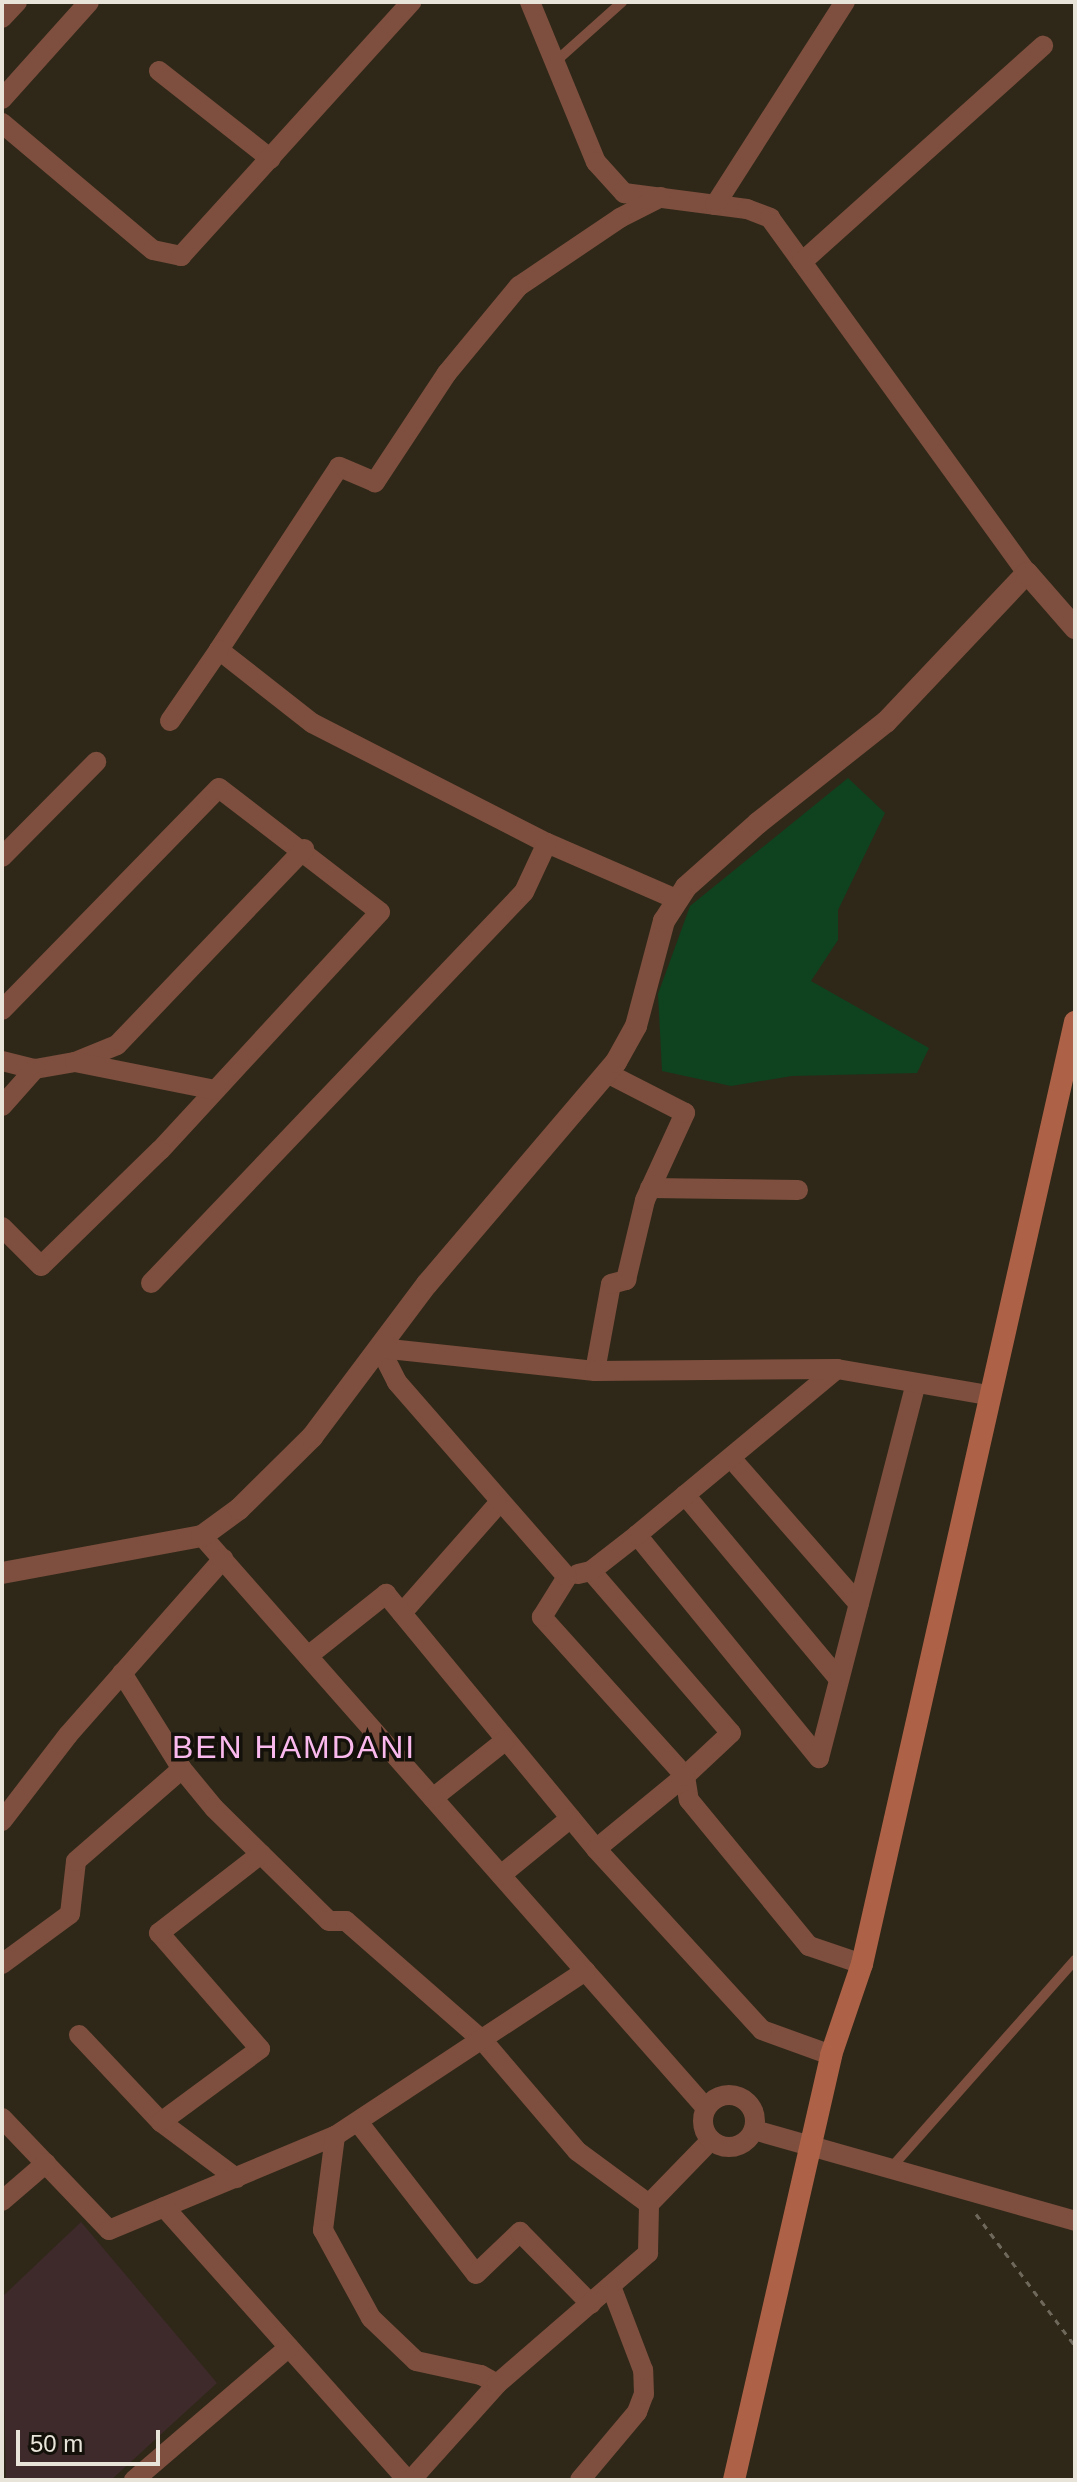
<!DOCTYPE html>
<style>
body{margin:0}
#map{position:relative;width:1077px;height:2482px;overflow:hidden;background:#2f2819;font-family:Helvetica,sans-serif}
div>[style]{position:absolute}
.education>*{inset:0;background:#3e2a2a}
.green>*{inset:0;background:#0f421f}
.path>*{height:3px;margin-top:-1.5px;transform-origin:0;background:repeating-linear-gradient(90deg,#6e685b 0 6px,transparent 0 12px)}
.service>*{height:10px;margin:-5px;padding:0 5px;transform-origin:5px;border-radius:5px;background:#7e4f3e}
.minor>*{height:20px;margin:-10px;padding:0 10px;transform-origin:10px;border-radius:10px;background:#7e4f3e}
.minor>.ring{margin:-10px;padding:0;box-sizing:content-box;background:none;border:20px solid #7e4f3e;border-radius:50%}
.tertiary>*{height:22px;margin:-11px;padding:0 11px;transform-origin:11px;border-radius:11px;background:#7e4f3e}
.secondary>*{height:22px;margin:-11px;padding:0 11px;transform-origin:11px;border-radius:11px;background:#ad6247}
span{translate:-50% -50%;white-space:nowrap;text-align:center;line-height:1.15;-webkit-text-stroke:7px #14110b;paint-order:stroke}
.quarter-label{font-size:32px;color:#fab9ec;letter-spacing:2px}
.frame{position:absolute;inset:0;border:4px solid #e8e4da;pointer-events:none}
.scale{position:absolute;left:16px;top:2430px;width:144px;height:36px;box-sizing:border-box;border:4px solid #e8e4da;border-top:0;padding-left:10px;font-size:24px;line-height:28px;white-space:nowrap;color:#e8e4da;-webkit-text-stroke:6px #14110b;paint-order:stroke}
</style>
<div id="map">
<div class="education">
<div style="clip-path:polygon(81px 2222px,217px 2383px,111px 2480px,6px 2480px,2px 2297px)"></div>
</div>
<div class="green">
<div style="clip-path:polygon(848px 778px,885px 813px,838px 910px,838px 940px,811px 981px,929px 1048px,917px 1073px,792px 1076px,731px 1086px,662px 1071px,658px 994px,690px 906px)"></div>
</div>
<div class="path">
<div style="left:976px;top:2214px;width:165px;rotate:53.1deg"></div>
</div>
<div class="service">
<div style="left:555px;top:62px;width:90px;rotate:-41.8deg"></div>
<div style="left:891px;top:2168px;width:278px;rotate:-48.5deg"></div>
</div>
<div class="minor">
<div style="left:530px;top:2px;width:173px;rotate:67.6deg"></div>
<div style="left:596px;top:162px;width:42px;rotate:47.9deg"></div>
<div style="left:624px;top:193px;width:124px;rotate:7.4deg"></div>
<div style="left:747px;top:209px;width:25px;rotate:21deg"></div>
<div style="left:770px;top:218px;width:438px;rotate:54.1deg"></div>
<div style="left:2px;top:18px;width:22px;rotate:-47deg"></div>
<div style="left:159px;top:71px;width:142px;rotate:38.2deg"></div>
<div style="left:2px;top:99px;width:130px;rotate:-48.1deg"></div>
<div style="left:2px;top:123px;width:197px;rotate:40.1deg"></div>
<div style="left:153px;top:250px;width:29px;rotate:12deg"></div>
<div style="left:181px;top:256px;width:343px;rotate:-47.8deg"></div>
<div style="left:661px;top:197px;width:46px;rotate:152.9deg"></div>
<div style="left:620px;top:218px;width:122px;rotate:146deg"></div>
<div style="left:519px;top:286px;width:113px;rotate:129.6deg"></div>
<div style="left:447px;top:373px;width:131px;rotate:123.4deg"></div>
<div style="left:375px;top:482px;width:39px;rotate:-157deg"></div>
<div style="left:339px;top:467px;width:219px;rotate:123.3deg"></div>
<div style="left:219px;top:650px;width:118px;rotate:38.1deg"></div>
<div style="left:312px;top:723px;width:264px;rotate:27.1deg"></div>
<div style="left:547px;top:843px;width:143px;rotate:23.5deg"></div>
<div style="left:715px;top:205px;width:241px;rotate:-57.4deg"></div>
<div style="left:802px;top:262px;width:324px;rotate:-41.9deg"></div>
<div style="left:170px;top:721px;width:86px;rotate:-55.4deg"></div>
<div style="left:2px;top:857px;width:134px;rotate:-45.3deg"></div>
<div style="left:2px;top:1010px;width:310px;rotate:-45.7deg"></div>
<div style="left:219px;top:788px;width:203px;rotate:37.6deg"></div>
<div style="left:380px;top:912px;width:324px;rotate:132.7deg"></div>
<div style="left:160px;top:1150px;width:166px;rotate:135.7deg"></div>
<div style="left:41px;top:1266px;width:55px;rotate:-135deg"></div>
<div style="left:2px;top:1061px;width:34px;rotate:14deg"></div>
<div style="left:35px;top:1069px;width:41px;rotate:-9.9deg"></div>
<div style="left:75px;top:1062px;width:45px;rotate:-22deg"></div>
<div style="left:117px;top:1045px;width:271px;rotate:-46.3deg"></div>
<div style="left:75px;top:1062px;width:143px;rotate:11.3deg"></div>
<div style="left:2px;top:1106px;width:50px;rotate:-48.3deg"></div>
<div style="left:650px;top:1188px;width:148px;rotate:0.8deg"></div>
<div style="left:151px;top:1283px;width:540px;rotate:-46.35deg"></div>
<div style="left:524px;top:892px;width:54px;rotate:-64.9deg"></div>
<div style="left:595px;top:1371px;width:88px;rotate:-79.6deg"></div>
<div style="left:611px;top:1284px;width:16px;rotate:-15deg"></div>
<div style="left:626px;top:1280px;width:82px;rotate:-76.6deg"></div>
<div style="left:645px;top:1200px;width:96px;rotate:-65.3deg"></div>
<div style="left:685px;top:1113px;width:88px;rotate:-152.9deg"></div>
<div style="left:731px;top:1458px;width:194px;rotate:48.8deg"></div>
<div style="left:685px;top:1495px;width:240px;rotate:50.1deg"></div>
<div style="left:637px;top:1535px;width:288px;rotate:50.8deg"></div>
<div style="left:202px;top:1536px;width:762px;rotate:48.62deg"></div>
<div style="left:591px;top:1571px;width:214px;rotate:49.2deg"></div>
<div style="left:731px;top:1733px;width:63px;rotate:136.9deg"></div>
<div style="left:685px;top:1776px;width:24px;rotate:81deg"></div>
<div style="left:689px;top:1800px;width:189px;rotate:50.6deg"></div>
<div style="left:809px;top:1946px;width:56px;rotate:18.8deg"></div>
<div style="left:578px;top:1574px;width:13px;rotate:-13deg"></div>
<div style="left:591px;top:1571px;width:58px;rotate:-38deg"></div>
<div style="left:637px;top:1535px;width:260px;rotate:-39.7deg"></div>
<div style="left:402px;top:1613px;width:147px;rotate:-48.6deg"></div>
<div style="left:308px;top:1656px;width:100px;rotate:-38.5deg"></div>
<div style="left:386px;top:1594px;width:330px;rotate:50.5deg"></div>
<div style="left:122px;top:1673px;width:113px;rotate:58deg"></div>
<div style="left:182px;top:1769px;width:50px;rotate:50.6deg"></div>
<div style="left:214px;top:1808px;width:161px;rotate:44.5deg"></div>
<div style="left:329px;top:1921px;width:17px"></div>
<div style="left:346px;top:1921px;width:184px;rotate:41.2deg"></div>
<div style="left:484px;top:2042px;width:143px;rotate:49.5deg"></div>
<div style="left:577px;top:2151px;width:89px;rotate:36.4deg"></div>
<div style="left:649px;top:2204px;width:89px;rotate:-45.9deg"></div>
<div style="left:819px;top:1758px;width:387px;rotate:-75.5deg"></div>
<div style="left:433px;top:1798px;width:93px;rotate:-38.5deg"></div>
<div style="left:2px;top:1821px;width:108px;rotate:-52.5deg"></div>
<div style="left:68px;top:1735px;width:235px;rotate:-48.6deg"></div>
<div style="left:501px;top:1875px;width:90px;rotate:-39.2deg"></div>
<div style="left:2px;top:1964px;width:84px;rotate:-36.3deg"></div>
<div style="left:70px;top:1914px;width:53px;rotate:-83.5deg"></div>
<div style="left:76px;top:1861px;width:140px;rotate:-41deg"></div>
<div style="left:79px;top:2035px;width:120px;rotate:46.7deg"></div>
<div style="left:161px;top:2122px;width:94px;rotate:36.7deg"></div>
<div style="left:831px;top:2055px;width:73px;rotate:-160.1deg"></div>
<div style="left:762px;top:2030px;width:246px;rotate:-132.5deg"></div>
<div style="left:596px;top:1849px;width:115px;rotate:-39.4deg"></div>
<div style="left:685px;top:1776px;width:214px;rotate:-132deg"></div>
<div style="left:542px;top:1617px;width:47px;rotate:-58deg"></div>
<div style="left:567px;top:1577px;width:259px;rotate:-131.1deg"></div>
<div style="left:397px;top:1382px;width:38px;rotate:-117deg"></div>
<div style="left:380px;top:1348px;width:216px;rotate:6.1deg"></div>
<div style="left:595px;top:1371px;width:242px;rotate:-0.5deg"></div>
<div style="left:837px;top:1369px;width:152px;rotate:9.8deg"></div>
<div class="ring" style="left:703px;top:2095px;width:32px;height:32px"></div>
<div style="left:2px;top:2118px;width:155px;rotate:46.3deg"></div>
<div style="left:109px;top:2230px;width:245px;rotate:-22.6deg"></div>
<div style="left:335px;top:2136px;width:300px;rotate:-33.4deg"></div>
<div style="left:161px;top:2122px;width:123px;rotate:-36.4deg"></div>
<div style="left:260px;top:2049px;width:154px;rotate:-131deg"></div>
<div style="left:159px;top:1933px;width:129px;rotate:-37.8deg"></div>
<div style="left:358px;top:2122px;width:192px;rotate:52.2deg"></div>
<div style="left:476px;top:2274px;width:61px;rotate:-43.7deg"></div>
<div style="left:520px;top:2232px;width:101px;rotate:45.4deg"></div>
<div style="left:754px;top:2130px;width:334px;rotate:15.8deg"></div>
<div style="left:335px;top:2136px;width:95px;rotate:97.3deg"></div>
<div style="left:323px;top:2230px;width:100px;rotate:61.4deg"></div>
<div style="left:371px;top:2318px;width:62px;rotate:43.7deg"></div>
<div style="left:416px;top:2361px;width:66px;rotate:12.2deg"></div>
<div style="left:481px;top:2375px;width:18px;rotate:29deg"></div>
<div style="left:2px;top:2201px;width:58px;rotate:-40.8deg"></div>
<div style="left:164px;top:2207px;width:365px;rotate:48.3deg"></div>
<div style="left:134px;top:2480px;width:204px;rotate:-40.6deg"></div>
<div style="left:411px;top:2480px;width:129px;rotate:-48.1deg"></div>
<div style="left:497px;top:2384px;width:200px;rotate:-40.9deg"></div>
<div style="left:648px;top:2253px;width:49px;rotate:-88.8deg"></div>
<div style="left:580px;top:2480px;width:89px;rotate:-50deg"></div>
<div style="left:637px;top:2412px;width:19px;rotate:-69deg"></div>
<div style="left:644px;top:2394px;width:24px;rotate:-92deg"></div>
<div style="left:643px;top:2370px;width:90px;rotate:-110.9deg"></div>
</div>
<div class="tertiary">
<div style="left:2px;top:1573px;width:203px;rotate:-10.5deg"></div>
<div style="left:202px;top:1536px;width:46px;rotate:-36.1deg"></div>
<div style="left:239px;top:1509px;width:103px;rotate:-44.6deg"></div>
<div style="left:312px;top:1437px;width:191px;rotate:-53.1deg"></div>
<div style="left:427px;top:1284px;width:292px;rotate:-49.6deg"></div>
<div style="left:616px;top:1062px;width:41px;rotate:-60.9deg"></div>
<div style="left:636px;top:1026px;width:109px;rotate:-75.1deg"></div>
<div style="left:664px;top:921px;width:40px;rotate:-57.1deg"></div>
<div style="left:686px;top:887px;width:96px;rotate:-41.6deg"></div>
<div style="left:758px;top:823px;width:163px;rotate:-38.3deg"></div>
<div style="left:886px;top:722px;width:205px;rotate:-46.6deg"></div>
<div style="left:1027px;top:573px;width:73px;rotate:48.9deg"></div>
</div>
<div class="secondary">
<div style="left:734px;top:2480px;width:436px;rotate:-77.1deg"></div>
<div style="left:831px;top:2055px;width:96px;rotate:-71.2deg"></div>
<div style="left:862px;top:1964px;width:966px;rotate:-77.26deg"></div>
</div>
<div class="quarter-label">
<span style="left:294px;top:1747px">BEN HAMDANI</span>
</div>
<div class="frame"></div>
<div class="scale">50 m</div>
</div>
